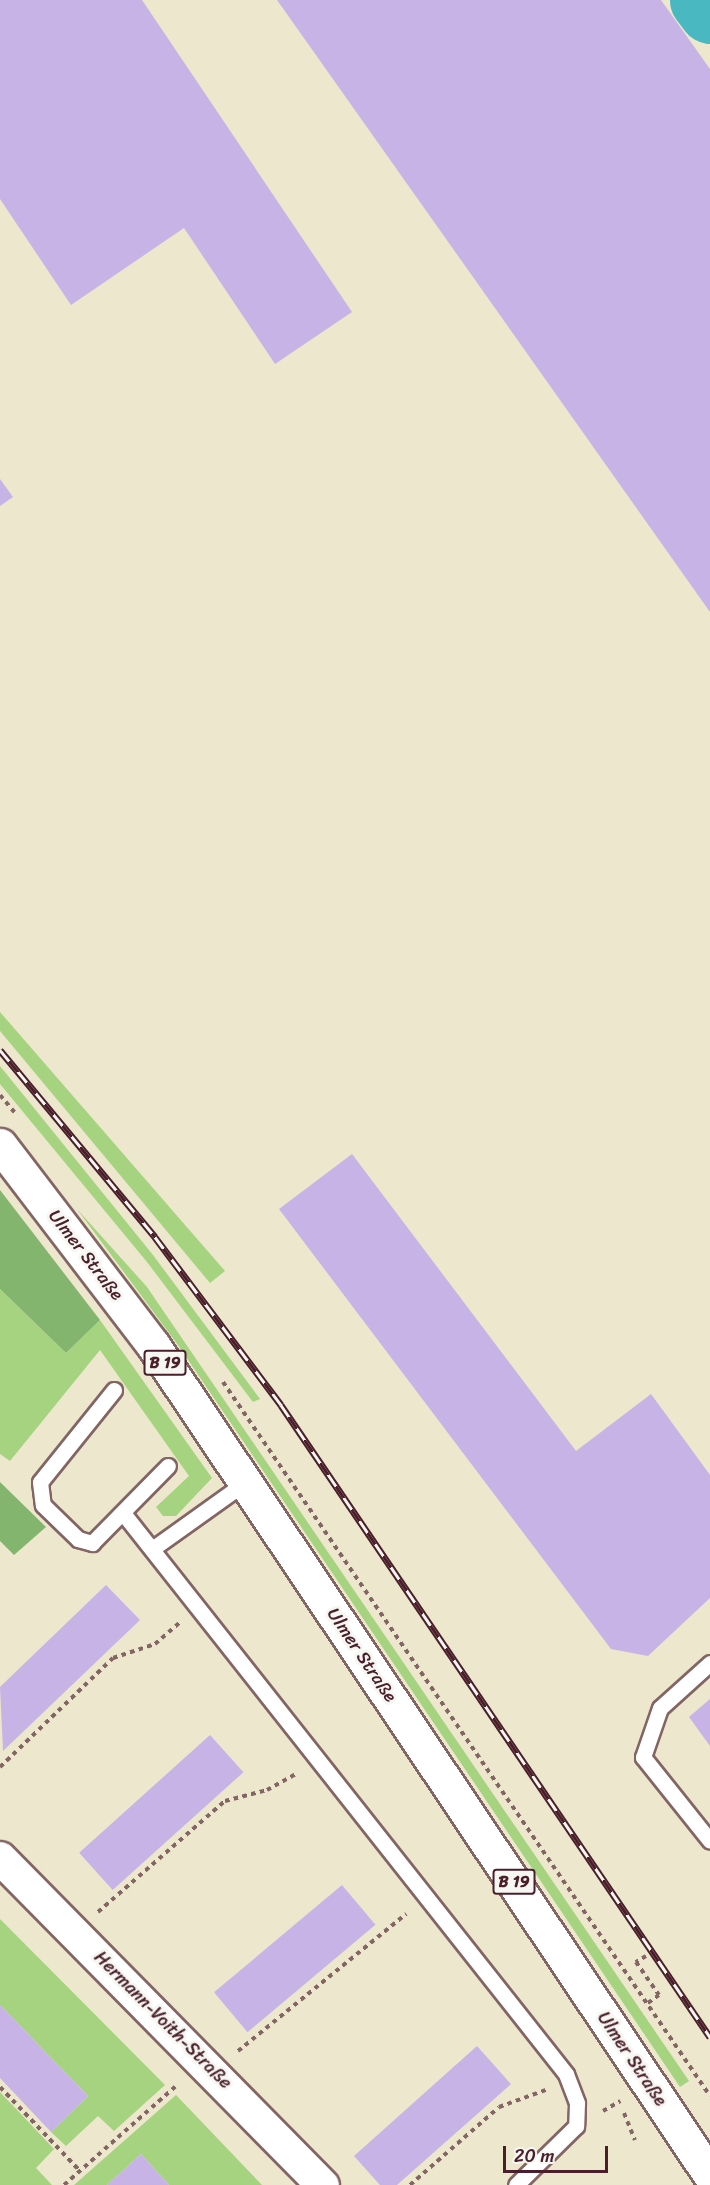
<!DOCTYPE html>
<meta charset="utf-8">
<style>
body{margin:0}
#map{position:relative;width:710px;height:2185px;overflow:hidden;background:#ece7cd;font-family:Sriracha,sans-serif}
div>[style]{position:absolute}
.green>*{inset:0;background:#a6d37f}
.forest>*{inset:0;background:#84b56e}
.river>*{height:63px;margin:-31.5px;padding:0 31.5px;transform-origin:31.5px;border-radius:31.5px;background:#49b8c1}
.building>*{inset:0;background:#c8b3e7;transform-origin:0 0}
.path>*{height:4px;margin-top:-2px;transform-origin:0;background:repeating-linear-gradient(90deg,#836564 0 4.5px,transparent 0 9px)}
.roads{filter:drop-shadow(2px 0 #836564) drop-shadow(-2px 0 #836564) drop-shadow(0 2px #836564) drop-shadow(0 -2px #836564)}
.service>*{height:15px;margin:-7.5px;padding:0 7.5px;transform-origin:7.5px;border-radius:7.5px;background:#fff}
.minor>*{height:32px;margin:-16px;padding:0 16px;transform-origin:16px;border-radius:16px;background:#fff}
.primary>*{height:33px;margin:-16.5px;padding:0 16.5px;transform-origin:16.5px;border-radius:16.5px;background:#fff}
.rail>*{height:7px;margin-top:-3.5px;transform-origin:0;background:repeating-linear-gradient(90deg,#f6f6f2 0 14px,#4a1f2b 0 28px);box-sizing:border-box;border-block:2px solid #4a1f2b}
span{translate:-50% -50%;white-space:nowrap;text-align:center;line-height:1.15;-webkit-text-stroke:6px #f6f6f2;paint-order:stroke}
.shield-label span{padding:2px 4px;background:#f6f6f2;border:2px solid;border-radius:4px;-webkit-text-stroke-width:0}
.shield-label{font-size:16px;color:#4a1f2b;font-weight:700}
.street-label{font-size:18px;color:#4a1f2b}
.scale{position:absolute;left:503px;top:2146px;width:105px;height:27px;box-sizing:border-box;border:3px solid #4a1f2b;border-top:0;padding-left:8px;font-size:18px;line-height:21px;white-space:nowrap;color:#4a1f2b;-webkit-text-stroke:4px #f6f6f2;paint-order:stroke}
</style>
<div id="map">
<div class="green">
<div style="clip-path:polygon(0 1012px,225px 1271px,210px 1283px,0 1031px)"></div>
<div style="clip-path:polygon(0 1066px,153px 1255px,260px 1399px,253px 1402px,147px 1262px,0 1084px)"></div>
<div style="clip-path:polygon(77px 1209px,147px 1287px,689px 2081px,680px 2087px,178px 1345px)"></div>
<div style="clip-path:polygon(0 1289px,66px 1353px,100px 1320px,212px 1478px,176px 1516px,163px 1516px,156px 1507px,189px 1476px,100px 1350px,10px 1461px,0 1454px)"></div>
<div style="clip-path:polygon(0 1919px,165px 2085px,114px 2131px,98px 2116px,66px 2146px,51px 2132px,88px 2096px,0 2005px)"></div>
<div style="clip-path:polygon(0 2092px,54px 2149px,36px 2168px,52px 2185px,0 2185px)"></div>
<div style="clip-path:polygon(176px 2095px,262px 2185px,169px 2185px,141px 2154px,107px 2185px,74px 2185px)"></div>
</div>
<div class="forest">
<div style="clip-path:polygon(0 1190px,100px 1320px,66px 1353px,0 1289px)"></div>
<div style="clip-path:polygon(0 1482px,46px 1527px,14px 1555px,0 1541px)"></div>
</div>
<div class="river">
<div style="left:701px;top:0;width:15px;rotate:53deg"></div>
</div>
<div class="building">
<div style="clip-path:polygon(0 0,142px 0,352px 312px,275px 364px,184px 228px,71px 305px,0 199px)"></div>
<div style="clip-path:polygon(277px 0,661px 0,710px 69px,710px 612px)"></div>
<div style="clip-path:polygon(0 479px,13px 497px,0 506px)"></div>
<div style="clip-path:polygon(352px 1154px,576px 1451px,651px 1394px,710px 1475px,710px 1598px,648px 1656px,611px 1649px,279px 1209px)"></div>
<div style="clip-path:polygon(106px 1585px,140px 1620px,3px 1751px,0 1687px)"></div>
<div style="clip-path:polygon(710px 1699px,710px 1746px,689px 1717px)"></div>
<div style="left:210px;top:1735px;width:50px;height:176px;rotate:48deg"></div>
<div style="left:342px;top:1885px;width:52px;height:167px;rotate:50deg"></div>
<div style="clip-path:polygon(0 2005px,88px 2096px,51px 2132px,0 2078px)"></div>
<div style="clip-path:polygon(477px 2046px,511px 2084px,397px 2185px,380px 2185px,354px 2156px)"></div>
<div style="clip-path:polygon(141px 2154px,169px 2185px,107px 2185px)"></div>
</div>
<div class="path">
<div style="left:0;top:1095px;width:23px;rotate:50deg"></div>
<div style="left:223px;top:1382px;width:864px;rotate:55.7deg"></div>
<div style="left:0;top:1767px;width:157px;rotate:-44deg"></div>
<div style="left:113px;top:1658px;width:44px;rotate:-18.4deg"></div>
<div style="left:155px;top:1644px;width:32px;rotate:-41deg"></div>
<div style="left:98px;top:1912px;width:169px;rotate:-41.2deg"></div>
<div style="left:225px;top:1801px;width:43px;rotate:-14.7deg"></div>
<div style="left:267px;top:1790px;width:35px;rotate:-29deg"></div>
<div style="left:646px;top:1956px;width:12px;rotate:149deg"></div>
<div style="left:636px;top:1962px;width:40px;rotate:55.1deg"></div>
<div style="left:659px;top:1995px;width:14px;rotate:144deg"></div>
<div style="left:238px;top:2051px;width:217px;rotate:-39.2deg"></div>
<div style="left:0;top:2087px;width:116px;rotate:46.4deg"></div>
<div style="left:603px;top:2111px;width:20px;rotate:-30deg"></div>
<div style="left:624px;top:2113px;width:29px;rotate:68deg"></div>
<div style="left:64px;top:2185px;width:151px;rotate:-41.5deg"></div>
<div style="left:410px;top:2185px;width:118px;rotate:-41.2deg"></div>
<div style="left:499px;top:2107px;width:50px;rotate:-19.9deg"></div>
</div>
<div class="roads">
<div class="service">
<div style="left:114px;top:1390px;width:118px;rotate:128.8deg"></div>
<div style="left:40px;top:1482px;width:23px;rotate:83deg"></div>
<div style="left:43px;top:1505px;width:49px;rotate:44.2deg"></div>
<div style="left:78px;top:1539px;width:15px;rotate:16deg"></div>
<div style="left:92px;top:1543px;width:108px;rotate:-45.4deg"></div>
<div style="left:123px;top:1513px;width:715px;rotate:51.7deg"></div>
<div style="left:566px;top:2074px;width:31px;rotate:69deg"></div>
<div style="left:577px;top:2103px;width:23px;rotate:92deg"></div>
<div style="left:576px;top:2126px;width:84px;rotate:135.5deg"></div>
<div style="left:152px;top:1549px;width:115px;rotate:-35.5deg"></div>
<div style="left:710px;top:1663px;width:67px;rotate:138deg"></div>
<div style="left:660px;top:1708px;width:52px;rotate:109.1deg"></div>
<div style="left:643px;top:1757px;width:107px;rotate:51.4deg"></div>
</div>
<div class="minor">
<div style="left:0;top:1858px;width:460px;rotate:45.4deg"></div>
</div>
<div class="primary">
<div style="left:0;top:1145px;width:252px;rotate:52.6deg"></div>
<div style="left:153px;top:1345px;width:1000px;rotate:56.14deg"></div>
</div>
</div>
<div class="rail">
<div style="left:0;top:1050px;width:243px;rotate:50.3deg"></div>
<div style="left:155px;top:1237px;width:210px;rotate:53.1deg"></div>
<div style="left:281px;top:1405px;width:764px;rotate:55.83deg"></div>
</div>
<div class="shield-label">
<span style="left:165px;top:1363px">B 19</span>
<span style="left:514px;top:1882px">B 19</span>
</div>
<div class="street-label">
<span style="left:86px;top:1255px;rotate:52deg">Ulmer Straße</span>
<span style="left:362px;top:1655px;rotate:56deg">Ulmer Straße</span>
<span style="left:163px;top:2020px;rotate:45deg">Hermann-Voith-Straße</span>
<span style="left:632px;top:2059px;rotate:56deg">Ulmer Straße</span>
</div>
<div class="scale">20 m</div>
</div>
